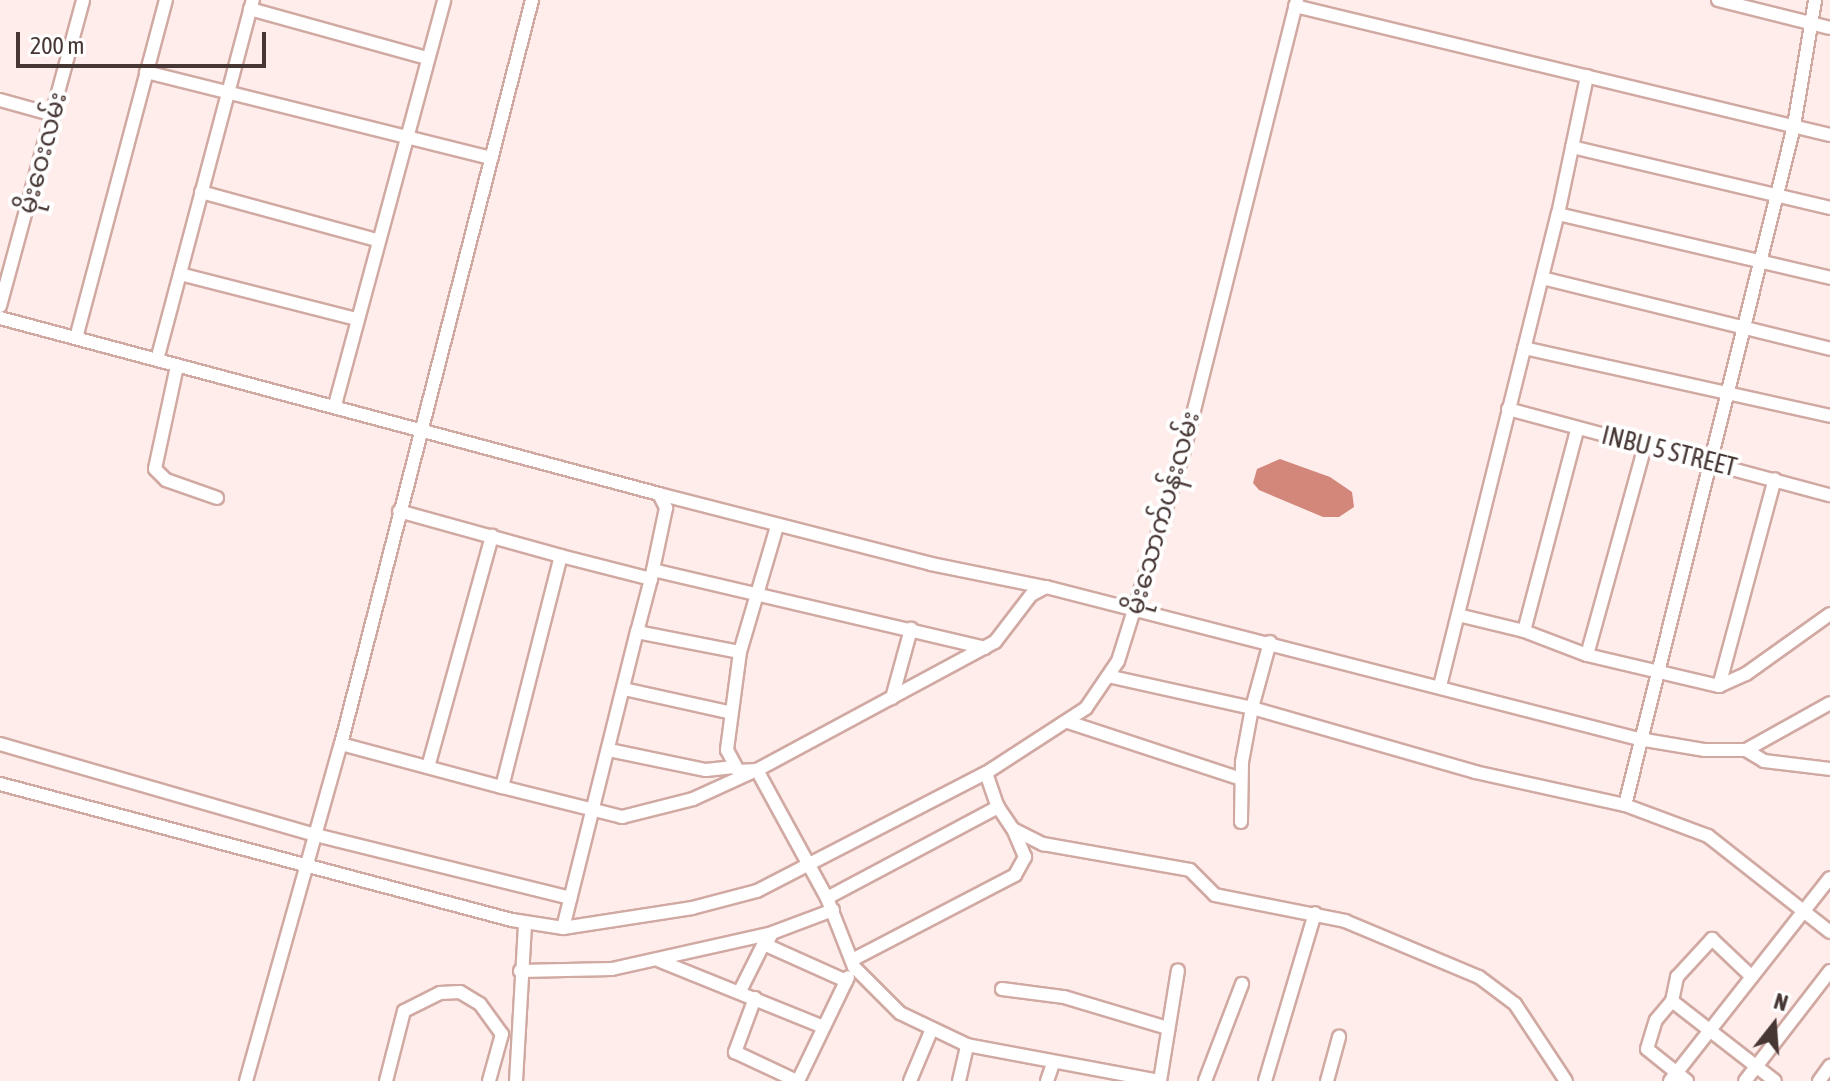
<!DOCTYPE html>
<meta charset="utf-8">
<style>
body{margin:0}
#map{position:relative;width:1830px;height:1081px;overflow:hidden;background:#feedea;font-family:"Asap Condensed","Noto Sans Myanmar",sans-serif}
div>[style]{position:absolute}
.water>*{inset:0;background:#d3867a}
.roads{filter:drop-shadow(2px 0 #d1a9a3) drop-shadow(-2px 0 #d1a9a3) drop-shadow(0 2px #d1a9a3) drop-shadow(0 -2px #d1a9a3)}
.minor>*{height:12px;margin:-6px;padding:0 6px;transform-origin:6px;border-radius:6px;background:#fff}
span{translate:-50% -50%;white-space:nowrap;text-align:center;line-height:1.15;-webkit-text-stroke:8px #fff;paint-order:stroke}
.street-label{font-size:26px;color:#473734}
.north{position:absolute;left:1734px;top:985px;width:80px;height:80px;-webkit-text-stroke:6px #fff;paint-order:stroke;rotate:17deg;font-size:22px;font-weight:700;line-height:32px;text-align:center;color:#473734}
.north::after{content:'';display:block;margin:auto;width:28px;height:36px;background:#473734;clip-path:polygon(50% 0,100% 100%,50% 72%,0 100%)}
.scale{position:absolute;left:16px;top:32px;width:250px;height:36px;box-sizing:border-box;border:4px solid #473734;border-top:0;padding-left:10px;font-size:24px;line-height:28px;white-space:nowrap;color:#473734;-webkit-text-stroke:6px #fff;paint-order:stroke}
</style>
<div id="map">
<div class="water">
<div style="clip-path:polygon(1280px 459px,1330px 477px,1352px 492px,1354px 507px,1339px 517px,1323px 517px,1259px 490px,1253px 483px,1257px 469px)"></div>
</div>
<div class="roads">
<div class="minor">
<div style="left:1718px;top:0;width:115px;rotate:14deg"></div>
<div style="left:1295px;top:6px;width:550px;rotate:13.56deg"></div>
<div style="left:250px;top:9px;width:184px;rotate:15.5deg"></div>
<div style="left:146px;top:72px;width:356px;rotate:14deg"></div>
<div style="left:0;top:100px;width:56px;rotate:15.5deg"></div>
<div style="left:1572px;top:147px;width:265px;rotate:13.3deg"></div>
<div style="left:201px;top:192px;width:182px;rotate:15.3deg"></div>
<div style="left:1558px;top:214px;width:279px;rotate:13.2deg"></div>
<div style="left:180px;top:274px;width:183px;rotate:14.3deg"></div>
<div style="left:1542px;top:278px;width:297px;rotate:13.8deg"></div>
<div style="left:0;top:306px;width:317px;rotate:-74.8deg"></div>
<div style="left:0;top:318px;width:682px;rotate:14.95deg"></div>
<div style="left:659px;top:494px;width:16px;rotate:63deg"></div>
<div style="left:666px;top:508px;width:73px;rotate:101.9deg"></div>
<div style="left:76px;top:338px;width:350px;rotate:-75.1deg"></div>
<div style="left:1524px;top:348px;width:313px;rotate:12.5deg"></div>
<div style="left:157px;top:360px;width:373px;rotate:-75.1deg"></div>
<div style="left:177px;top:366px;width:105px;rotate:102.1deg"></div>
<div style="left:155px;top:469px;width:16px;rotate:45deg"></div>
<div style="left:166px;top:480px;width:54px;rotate:19.4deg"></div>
<div style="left:335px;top:405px;width:419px;rotate:-74.9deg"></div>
<div style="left:1508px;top:409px;width:333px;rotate:15deg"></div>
<div style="left:659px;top:494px;width:281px;rotate:14.4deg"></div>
<div style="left:931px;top:564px;width:115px;rotate:11.5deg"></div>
<div style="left:561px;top:556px;width:93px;rotate:14.3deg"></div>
<div style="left:651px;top:579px;width:55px;rotate:104.8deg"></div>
<div style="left:637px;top:632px;width:105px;rotate:11deg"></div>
<div style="left:740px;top:652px;width:99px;rotate:97.6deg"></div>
<div style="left:727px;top:750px;width:24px;rotate:62deg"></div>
<div style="left:738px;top:771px;width:19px;rotate:-3deg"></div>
<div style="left:653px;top:570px;width:341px;rotate:13.2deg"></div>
<div style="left:1458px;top:615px;width:68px;rotate:13.6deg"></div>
<div style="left:1524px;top:631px;width:67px;rotate:20.9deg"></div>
<div style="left:1587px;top:655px;width:136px;rotate:13.2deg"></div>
<div style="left:1719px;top:686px;width:30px;rotate:-24deg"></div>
<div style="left:1746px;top:674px;width:103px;rotate:-35.5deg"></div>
<div style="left:1524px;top:631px;width:208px;rotate:-75.2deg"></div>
<div style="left:1270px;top:642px;width:68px;rotate:105.3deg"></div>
<div style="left:1252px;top:708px;width:232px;rotate:16deg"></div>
<div style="left:1475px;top:772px;width:154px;rotate:12.4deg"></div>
<div style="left:1625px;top:805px;width:89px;rotate:20.5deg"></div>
<div style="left:1708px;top:836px;width:155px;rotate:38.2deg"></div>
<div style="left:740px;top:652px;width:131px;rotate:-73.6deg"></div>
<div style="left:1587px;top:655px;width:217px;rotate:-74.5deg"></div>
<div style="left:1112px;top:677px;width:143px;rotate:12.5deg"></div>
<div style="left:1252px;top:708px;width:55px;rotate:100.5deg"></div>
<div style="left:1242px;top:762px;width:60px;rotate:91deg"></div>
<div style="left:1440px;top:686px;width:487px;rotate:-76deg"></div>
<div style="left:1558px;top:214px;width:141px;rotate:-78.1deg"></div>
<div style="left:1719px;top:686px;width:214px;rotate:-74.9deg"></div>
<div style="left:624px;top:689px;width:107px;rotate:12.5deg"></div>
<div style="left:892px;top:698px;width:72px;rotate:-74.6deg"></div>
<div style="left:1068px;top:722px;width:182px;rotate:18.2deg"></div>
<div style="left:0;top:744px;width:329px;rotate:16.1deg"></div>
<div style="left:316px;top:835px;width:262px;rotate:13.9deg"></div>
<div style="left:341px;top:744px;width:167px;rotate:15deg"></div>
<div style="left:502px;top:787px;width:238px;rotate:-75.7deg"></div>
<div style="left:561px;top:556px;width:168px;rotate:-164.5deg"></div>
<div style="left:609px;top:750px;width:99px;rotate:11.7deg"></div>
<div style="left:706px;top:770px;width:28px;rotate:-6deg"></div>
<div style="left:1746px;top:750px;width:21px;rotate:31deg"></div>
<div style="left:1764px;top:761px;width:66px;rotate:6.9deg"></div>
<div style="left:428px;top:767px;width:240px;rotate:-74.5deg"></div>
<div style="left:986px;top:773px;width:36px;rotate:71deg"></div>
<div style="left:998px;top:807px;width:27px;rotate:56deg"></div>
<div style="left:1013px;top:829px;width:34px;rotate:27deg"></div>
<div style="left:1043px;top:844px;width:149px;rotate:10deg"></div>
<div style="left:1190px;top:870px;width:35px;rotate:45deg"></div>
<div style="left:1215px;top:895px;width:133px;rotate:11.3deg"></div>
<div style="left:1345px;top:921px;width:145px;rotate:22.7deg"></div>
<div style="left:1479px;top:977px;width:45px;rotate:36.9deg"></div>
<div style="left:1515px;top:1004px;width:92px;rotate:56.5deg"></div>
<div style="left:0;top:784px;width:530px;rotate:14.88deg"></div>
<div style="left:512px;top:920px;width:52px;rotate:8.9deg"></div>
<div style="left:563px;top:928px;width:131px;rotate:-8.8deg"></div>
<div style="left:692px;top:908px;width:67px;rotate:-14.7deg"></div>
<div style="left:757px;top:891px;width:258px;rotate:-27.3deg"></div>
<div style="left:986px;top:773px;width:119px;rotate:-33deg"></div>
<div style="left:1086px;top:708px;width:57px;rotate:-55.8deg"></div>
<div style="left:1118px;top:661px;width:217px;rotate:-72.6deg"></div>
<div style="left:1183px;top:454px;width:468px;rotate:-75.9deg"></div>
<div style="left:502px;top:787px;width:124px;rotate:14deg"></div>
<div style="left:622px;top:817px;width:73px;rotate:-14.2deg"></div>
<div style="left:693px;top:799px;width:63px;rotate:-24.5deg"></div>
<div style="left:1625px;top:805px;width:700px;rotate:-76.02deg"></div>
<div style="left:1794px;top:126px;width:128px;rotate:-80.5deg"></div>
<div style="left:827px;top:898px;width:194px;rotate:-28deg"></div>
<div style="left:833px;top:910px;width:65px;rotate:159.3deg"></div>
<div style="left:772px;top:933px;width:13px;rotate:117deg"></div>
<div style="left:766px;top:945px;width:88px;rotate:24.2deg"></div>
<div style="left:563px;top:928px;width:305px;rotate:-76deg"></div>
<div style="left:852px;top:960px;width:184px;rotate:-27.5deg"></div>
<div style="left:1015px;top:875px;width:21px;rotate:-61deg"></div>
<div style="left:1025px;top:857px;width:30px;rotate:-113deg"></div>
<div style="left:660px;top:961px;width:176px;rotate:22deg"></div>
<div style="left:520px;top:971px;width:92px;rotate:-1.2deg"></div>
<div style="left:612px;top:969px;width:161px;rotate:-12.6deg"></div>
<div style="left:1002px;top:989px;width:63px;rotate:7.4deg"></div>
<div style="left:1064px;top:997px;width:109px;rotate:16.6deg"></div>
<div style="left:740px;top:991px;width:58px;rotate:-63.4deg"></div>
<div style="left:755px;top:998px;width:58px;rotate:110.3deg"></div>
<div style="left:735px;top:1052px;width:68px;rotate:25.1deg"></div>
<div style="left:1672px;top:1001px;width:130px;rotate:37.8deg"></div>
<div style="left:246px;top:1081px;width:350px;rotate:-74.3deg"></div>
<div style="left:341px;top:744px;width:768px;rotate:-75.6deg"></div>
<div style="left:386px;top:1081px;width:72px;rotate:-75.6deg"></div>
<div style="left:404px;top:1011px;width:40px;rotate:-26.6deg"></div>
<div style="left:440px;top:993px;width:20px;rotate:-3deg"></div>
<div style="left:460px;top:992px;width:23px;rotate:31deg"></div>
<div style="left:480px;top:1004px;width:37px;rotate:54deg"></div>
<div style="left:502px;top:1034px;width:49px;rotate:105.5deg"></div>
<div style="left:516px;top:1081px;width:158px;rotate:-86.7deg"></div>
<div style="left:798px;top:1081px;width:115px;rotate:-64.3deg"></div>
<div style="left:910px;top:1081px;width:54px;rotate:-67.2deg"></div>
<div style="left:959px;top:1081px;width:37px;rotate:-77deg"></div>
<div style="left:1047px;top:1081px;width:18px;rotate:-71deg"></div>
<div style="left:1159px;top:1081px;width:195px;rotate:-169.4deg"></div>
<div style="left:967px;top:1045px;width:74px;rotate:-154.5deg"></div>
<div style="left:900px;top:1013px;width:65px;rotate:-135deg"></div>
<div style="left:854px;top:967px;width:74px;rotate:-111.4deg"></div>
<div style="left:827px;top:898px;width:146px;rotate:-118.7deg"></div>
<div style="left:757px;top:770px;width:270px;rotate:-28.3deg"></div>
<div style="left:995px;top:642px;width:59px;rotate:-52.5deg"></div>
<div style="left:1031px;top:595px;width:17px;rotate:-28deg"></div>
<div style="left:1046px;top:587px;width:612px;rotate:14.38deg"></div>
<div style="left:1639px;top:739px;width:67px;rotate:9.5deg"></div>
<div style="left:1705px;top:750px;width:41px"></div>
<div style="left:1746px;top:750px;width:96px;rotate:-29.2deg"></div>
<div style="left:1160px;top:1081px;width:112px;rotate:-80.8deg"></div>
<div style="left:1205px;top:1081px;width:104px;rotate:-69.1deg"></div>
<div style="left:1265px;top:1081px;width:175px;rotate:-73.4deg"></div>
<div style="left:1327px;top:1081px;width:46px;rotate:-74.7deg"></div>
<div style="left:1670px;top:1081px;width:258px;rotate:-51.8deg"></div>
<div style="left:1687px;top:1081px;width:51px;rotate:-141.3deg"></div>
<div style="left:1647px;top:1049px;width:30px;rotate:-73deg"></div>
<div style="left:1656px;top:1020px;width:25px;rotate:-50deg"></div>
<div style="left:1672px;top:1001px;width:25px;rotate:-78deg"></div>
<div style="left:1677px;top:977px;width:52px;rotate:-47.4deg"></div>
<div style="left:1712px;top:939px;width:55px;rotate:43.5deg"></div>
<div style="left:1745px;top:1081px;width:139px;rotate:-52.3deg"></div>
<div style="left:1819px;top:1081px;width:19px;rotate:-54deg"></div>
</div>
</div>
<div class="street-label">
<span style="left:43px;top:153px;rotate:-75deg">မိုးဝေးလမ်း</span>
<span style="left:1669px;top:452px;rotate:14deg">INBU 5 STREET</span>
<span style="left:1163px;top:513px;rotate:-74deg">မိုးသောက်ပန်းလမ်း</span>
</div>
<div class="north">N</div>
<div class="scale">200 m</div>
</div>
